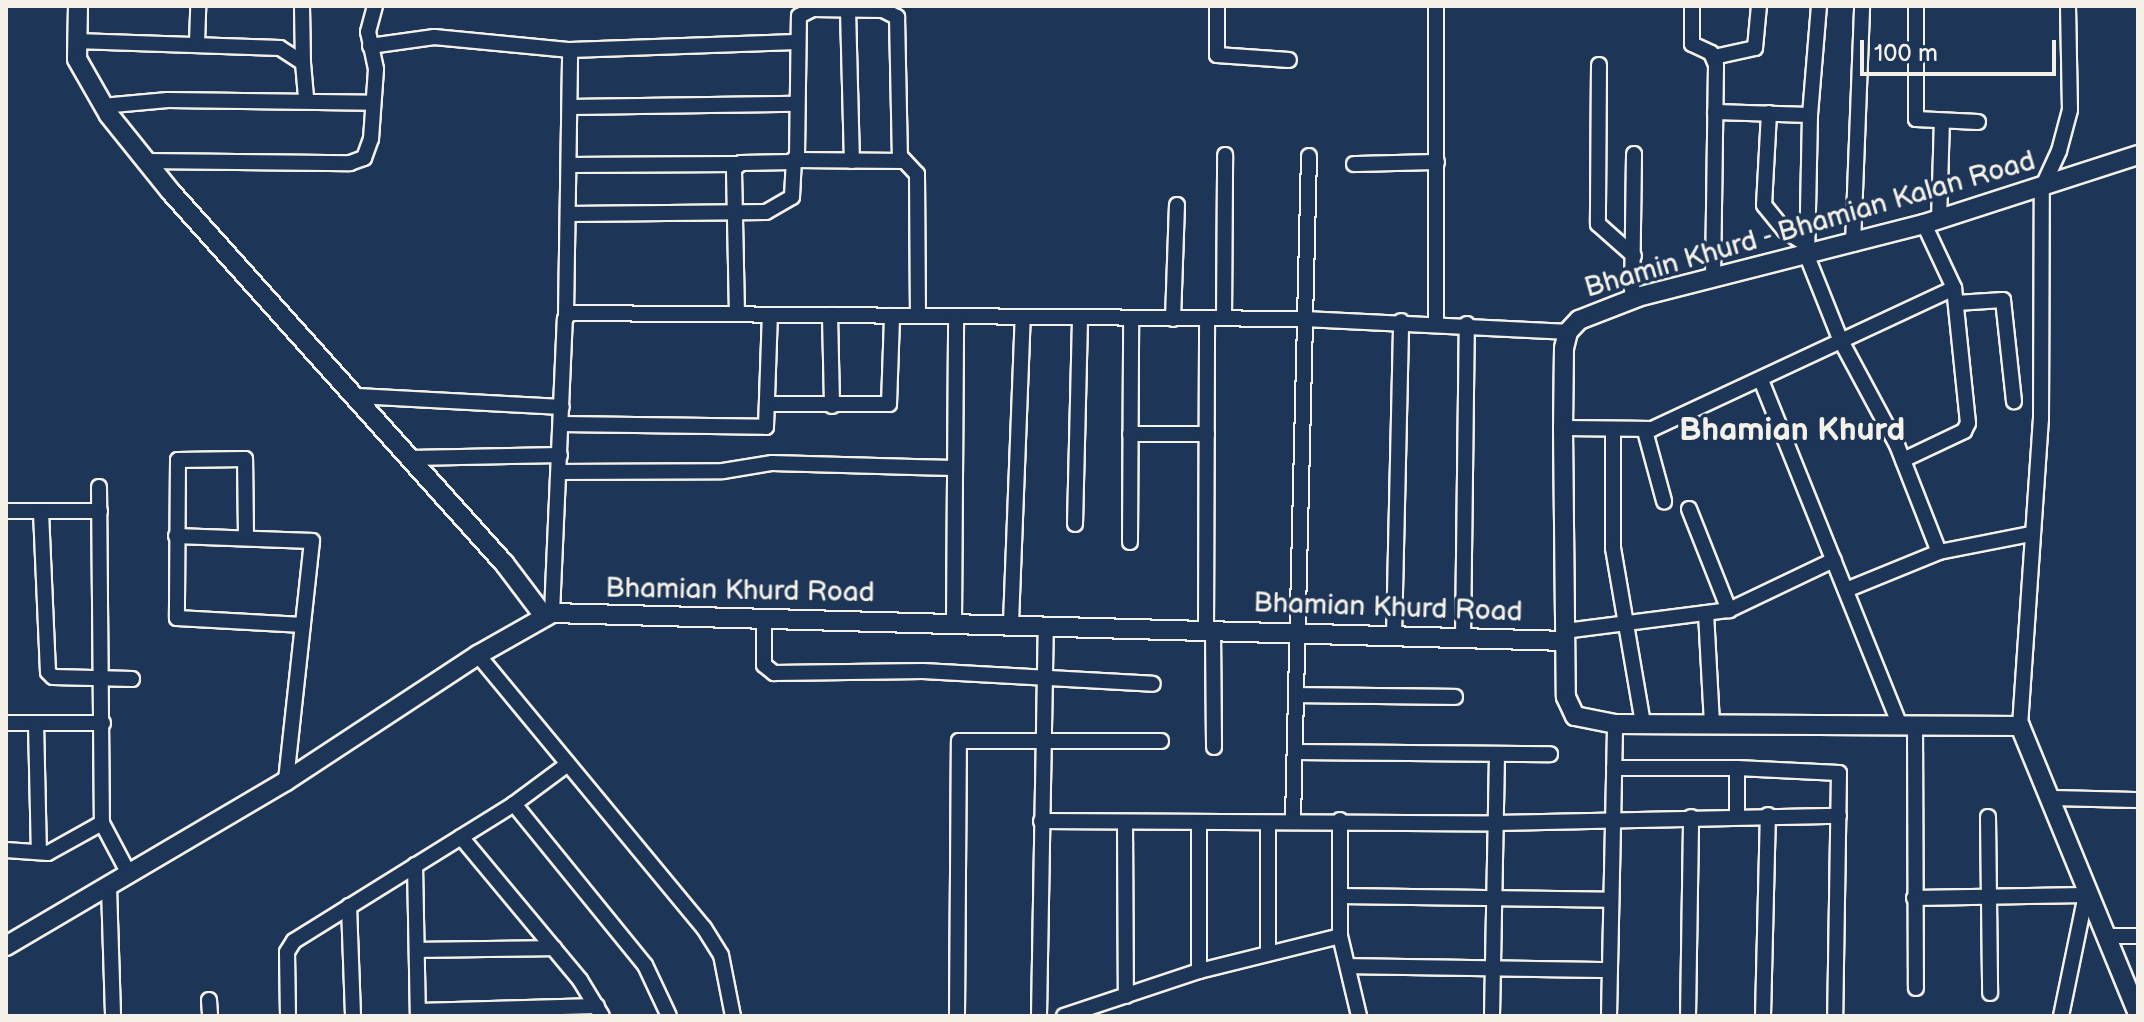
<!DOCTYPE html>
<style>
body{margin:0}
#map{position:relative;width:2144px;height:1022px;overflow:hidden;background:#1d3557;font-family:"Balsamiq Sans",sans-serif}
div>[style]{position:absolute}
.roads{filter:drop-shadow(2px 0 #f4f1e8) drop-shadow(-2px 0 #f4f1e8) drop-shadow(0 2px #f4f1e8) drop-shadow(0 -2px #f4f1e8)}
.street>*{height:14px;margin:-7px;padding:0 7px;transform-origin:7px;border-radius:7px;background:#1d3557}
.secondary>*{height:18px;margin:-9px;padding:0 9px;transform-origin:9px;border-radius:9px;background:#1d3557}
span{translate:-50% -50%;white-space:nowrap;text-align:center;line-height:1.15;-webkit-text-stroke:7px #1d3557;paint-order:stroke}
.street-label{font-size:28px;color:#f4f1e8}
.quarter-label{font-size:32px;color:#f4f1e8;font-weight:700}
.frame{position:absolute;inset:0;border:8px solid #f4f1e8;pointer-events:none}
.scale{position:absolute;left:1860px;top:40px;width:196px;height:36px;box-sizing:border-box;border:4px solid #f4f1e8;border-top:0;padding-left:10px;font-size:24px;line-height:28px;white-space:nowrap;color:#f4f1e8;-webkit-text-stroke:6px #1d3557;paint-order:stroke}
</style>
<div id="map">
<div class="roads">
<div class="street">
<div style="left:302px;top:6px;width:57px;rotate:89deg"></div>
<div style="left:1217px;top:6px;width:49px;rotate:90deg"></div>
<div style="left:1217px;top:55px;width:72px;rotate:4deg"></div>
<div style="left:1692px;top:6px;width:38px;rotate:90deg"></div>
<div style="left:1692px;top:44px;width:21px;rotate:25deg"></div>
<div style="left:1711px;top:53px;width:13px;rotate:67deg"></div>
<div style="left:1716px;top:65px;width:214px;rotate:90.8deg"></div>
<div style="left:1916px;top:6px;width:113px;rotate:90deg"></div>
<div style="left:1916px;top:119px;width:62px;rotate:2.8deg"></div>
<div style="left:848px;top:10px;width:151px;rotate:88.5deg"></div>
<div style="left:76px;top:41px;width:204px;rotate:2deg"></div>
<div style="left:280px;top:48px;width:27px;rotate:33deg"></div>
<div style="left:303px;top:63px;width:38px;rotate:85deg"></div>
<div style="left:197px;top:43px;width:37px;rotate:-88deg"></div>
<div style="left:370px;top:46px;width:65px;rotate:-8deg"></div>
<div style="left:434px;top:37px;width:137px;rotate:5.5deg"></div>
<div style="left:570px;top:50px;width:226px;rotate:-2deg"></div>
<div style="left:1714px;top:57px;width:42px;rotate:-12.4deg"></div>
<div style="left:1755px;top:48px;width:42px;rotate:-84.6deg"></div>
<div style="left:1599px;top:65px;width:159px;rotate:90.4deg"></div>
<div style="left:1598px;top:224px;width:48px;rotate:41.6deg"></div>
<div style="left:102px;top:106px;width:66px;rotate:-5.2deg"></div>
<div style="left:168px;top:100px;width:205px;rotate:0.8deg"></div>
<div style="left:570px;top:107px;width:227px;rotate:-0.8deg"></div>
<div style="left:1715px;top:112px;width:95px;rotate:1.8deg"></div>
<div style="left:1810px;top:115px;width:141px;rotate:91.2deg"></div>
<div style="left:1807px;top:256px;width:89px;rotate:68.3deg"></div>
<div style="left:1840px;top:339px;width:120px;rotate:61.7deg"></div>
<div style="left:1897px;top:445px;width:115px;rotate:68.6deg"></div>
<div style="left:1939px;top:552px;width:94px;rotate:-11.1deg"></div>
<div style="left:1769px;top:113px;width:92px;rotate:93.1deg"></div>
<div style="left:1764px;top:205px;width:33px;rotate:51deg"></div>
<div style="left:1785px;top:231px;width:22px;rotate:32deg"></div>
<div style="left:1810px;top:115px;width:109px;rotate:-85.3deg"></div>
<div style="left:796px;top:160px;width:108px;rotate:0.5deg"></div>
<div style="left:146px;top:161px;width:204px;rotate:0.6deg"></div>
<div style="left:350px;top:163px;width:15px;rotate:-20deg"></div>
<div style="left:364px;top:158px;width:20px;rotate:-70deg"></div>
<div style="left:371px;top:139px;width:70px;rotate:-85.9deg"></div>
<div style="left:376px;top:69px;width:38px;rotate:-102deg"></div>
<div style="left:368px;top:32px;width:27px;rotate:-75deg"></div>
<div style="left:1354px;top:164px;width:83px;rotate:-1.4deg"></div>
<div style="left:569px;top:165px;width:168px;rotate:-0.3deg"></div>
<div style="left:568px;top:214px;width:198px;rotate:-0.6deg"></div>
<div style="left:766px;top:212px;width:30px;rotate:-30deg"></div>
<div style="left:792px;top:197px;width:36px;rotate:-87deg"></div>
<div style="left:1939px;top:220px;width:99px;rotate:-88.3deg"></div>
<div style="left:1853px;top:244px;width:238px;rotate:-87.8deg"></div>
<div style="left:1632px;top:299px;width:145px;rotate:-89.2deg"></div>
<div style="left:1956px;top:303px;width:47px;rotate:-3.7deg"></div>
<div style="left:2003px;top:300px;width:102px;rotate:83.8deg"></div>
<div style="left:737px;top:314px;width:145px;rotate:-91.2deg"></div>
<div style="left:734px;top:169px;width:9px;rotate:-41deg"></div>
<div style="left:741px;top:163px;width:50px;rotate:-1.1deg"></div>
<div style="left:791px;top:162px;width:8px;rotate:-45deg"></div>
<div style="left:797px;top:156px;width:140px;rotate:-89.2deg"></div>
<div style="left:799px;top:16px;width:16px;rotate:-27deg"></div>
<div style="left:813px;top:9px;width:70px;rotate:0.8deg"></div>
<div style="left:883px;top:10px;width:16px;rotate:27deg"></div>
<div style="left:897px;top:17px;width:139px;rotate:88.8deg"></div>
<div style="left:900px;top:156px;width:25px;rotate:47deg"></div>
<div style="left:917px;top:174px;width:142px;rotate:89.6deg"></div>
<div style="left:566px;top:315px;width:265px;rotate:-89.1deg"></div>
<div style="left:830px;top:315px;width:91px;rotate:88.7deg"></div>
<div style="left:1224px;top:318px;width:163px;rotate:-89.6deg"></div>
<div style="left:1173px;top:319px;width:114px;rotate:-88deg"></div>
<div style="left:1436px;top:322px;width:316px;rotate:-90deg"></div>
<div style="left:1761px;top:380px;width:372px;rotate:68.1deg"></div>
<div style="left:357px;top:396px;width:205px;rotate:3.1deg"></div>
<div style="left:769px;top:404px;width:120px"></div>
<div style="left:889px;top:404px;width:88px;rotate:-88deg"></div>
<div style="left:561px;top:424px;width:205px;rotate:0.8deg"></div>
<div style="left:766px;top:427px;width:112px;rotate:-88deg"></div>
<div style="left:1563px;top:428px;width:89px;rotate:0.6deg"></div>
<div style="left:1652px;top:429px;width:333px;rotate:-25deg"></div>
<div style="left:1613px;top:430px;width:118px;rotate:90deg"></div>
<div style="left:1613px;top:548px;width:179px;rotate:80.3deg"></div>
<div style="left:1645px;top:431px;width:73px;rotate:74.8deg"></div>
<div style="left:1130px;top:434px;width:77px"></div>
<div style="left:410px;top:458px;width:150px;rotate:-1.1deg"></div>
<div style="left:1903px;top:460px;width:68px;rotate:-25.4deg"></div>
<div style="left:1964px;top:431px;width:9px;rotate:-63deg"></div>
<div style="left:1968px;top:423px;width:136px;rotate:-95.9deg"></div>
<div style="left:1954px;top:288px;width:71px;rotate:-115.1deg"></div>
<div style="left:559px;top:472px;width:164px;rotate:-0.3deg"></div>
<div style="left:723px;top:471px;width:50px;rotate:-9.3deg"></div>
<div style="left:772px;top:463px;width:183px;rotate:1.6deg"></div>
<div style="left:99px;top:487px;width:336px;rotate:89.5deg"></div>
<div style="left:102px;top:823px;width:58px;rotate:62.1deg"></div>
<div style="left:1689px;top:509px;width:109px;rotate:68.4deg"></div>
<div style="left:6px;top:511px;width:94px"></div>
<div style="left:41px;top:512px;width:160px;rotate:87.5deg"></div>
<div style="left:48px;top:672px;width:7px;rotate:45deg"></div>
<div style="left:53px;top:677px;width:79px;rotate:1.5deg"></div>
<div style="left:1075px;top:524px;width:206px;rotate:-88.6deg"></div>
<div style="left:176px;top:536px;width:136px;rotate:2.1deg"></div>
<div style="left:312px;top:541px;width:241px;rotate:96.2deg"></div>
<div style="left:246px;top:536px;width:77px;rotate:-90.7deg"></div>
<div style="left:245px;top:459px;width:67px;rotate:179.1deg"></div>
<div style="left:178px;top:460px;width:158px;rotate:90.4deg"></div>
<div style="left:177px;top:618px;width:126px;rotate:3.2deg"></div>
<div style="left:1130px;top:542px;width:224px;rotate:-89.7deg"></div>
<div style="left:1846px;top:590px;width:100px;rotate:-22.2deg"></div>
<div style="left:552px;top:613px;width:294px;rotate:-87.5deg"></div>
<div style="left:565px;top:319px;width:8px;rotate:-50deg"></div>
<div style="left:570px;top:313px;width:736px;rotate:0.47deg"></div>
<div style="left:1306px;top:319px;width:262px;rotate:2.8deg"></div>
<div style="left:1706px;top:613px;width:111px;rotate:86.9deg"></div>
<div style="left:764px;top:621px;width:44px;rotate:90deg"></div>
<div style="left:764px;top:665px;width:13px;rotate:39deg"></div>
<div style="left:774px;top:673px;width:149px;rotate:-0.8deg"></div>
<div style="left:923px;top:671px;width:230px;rotate:3.2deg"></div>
<div style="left:954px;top:622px;width:306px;rotate:-89.6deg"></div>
<div style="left:1011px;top:623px;width:306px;rotate:-87.8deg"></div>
<div style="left:1206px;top:630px;width:312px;rotate:-89.8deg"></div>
<div style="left:1213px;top:630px;width:117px;rotate:89.5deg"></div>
<div style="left:1565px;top:631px;width:165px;rotate:-7.3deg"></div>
<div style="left:1729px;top:610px;width:116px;rotate:-25.5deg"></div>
<div style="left:1394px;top:637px;width:316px;rotate:-88.7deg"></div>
<div style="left:1463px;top:638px;width:314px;rotate:-89.3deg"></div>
<div style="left:478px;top:655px;width:354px;rotate:50.4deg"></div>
<div style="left:704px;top:928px;width:32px;rotate:58deg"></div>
<div style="left:721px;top:955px;width:62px;rotate:78.9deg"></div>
<div style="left:1298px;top:695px;width:157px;rotate:0.7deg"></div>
<div style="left:6px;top:723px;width:97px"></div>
<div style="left:36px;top:723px;width:128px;rotate:88.7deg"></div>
<div style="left:1915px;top:725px;width:263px;rotate:89.8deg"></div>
<div style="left:2020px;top:726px;width:308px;rotate:-86.1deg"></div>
<div style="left:2041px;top:419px;width:231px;rotate:-89.8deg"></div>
<div style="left:2042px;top:188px;width:41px;rotate:-65.3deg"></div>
<div style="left:2059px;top:151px;width:42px;rotate:-75deg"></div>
<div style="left:2070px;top:110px;width:104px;rotate:-91.1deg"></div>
<div style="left:1296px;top:752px;width:254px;rotate:0.5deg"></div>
<div style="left:1614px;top:768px;width:123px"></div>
<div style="left:1737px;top:768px;width:48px;rotate:90deg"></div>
<div style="left:1737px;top:768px;width:102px;rotate:2.8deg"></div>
<div style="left:1839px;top:773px;width:243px;rotate:90.9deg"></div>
<div style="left:2050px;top:798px;width:88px;rotate:1.3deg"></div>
<div style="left:514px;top:804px;width:208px;rotate:50.9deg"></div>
<div style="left:645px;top:965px;width:56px;rotate:64.8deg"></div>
<div style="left:1988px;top:817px;width:176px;rotate:89.3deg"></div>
<div style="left:1293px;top:819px;width:663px;rotate:-88.62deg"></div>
<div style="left:1340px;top:820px;width:76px;rotate:90deg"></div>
<div style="left:1340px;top:896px;width:271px;rotate:0.8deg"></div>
<div style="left:1041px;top:821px;width:455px;rotate:0.3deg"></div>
<div style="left:1496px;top:823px;width:343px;rotate:-1.2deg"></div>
<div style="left:1125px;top:823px;width:173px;rotate:89.7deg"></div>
<div style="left:461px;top:837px;width:186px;rotate:50.2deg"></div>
<div style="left:580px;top:980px;width:42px;rotate:58.6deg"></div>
<div style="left:6px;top:850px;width:42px;rotate:4.1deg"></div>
<div style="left:48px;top:853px;width:62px;rotate:-29.1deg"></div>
<div style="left:415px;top:865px;width:151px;rotate:88.9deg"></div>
<div style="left:109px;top:887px;width:129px;rotate:88.2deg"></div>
<div style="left:1340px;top:896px;width:40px;rotate:90deg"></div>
<div style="left:1340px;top:936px;width:82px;rotate:76.6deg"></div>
<div style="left:1914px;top:898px;width:171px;rotate:-1deg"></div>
<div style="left:349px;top:906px;width:110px;rotate:87.9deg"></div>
<div style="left:2106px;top:936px;width:32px"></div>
<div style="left:419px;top:950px;width:135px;rotate:-0.8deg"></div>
<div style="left:1268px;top:952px;width:128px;rotate:-90deg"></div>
<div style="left:1348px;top:966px;width:262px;rotate:0.9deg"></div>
<div style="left:1199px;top:971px;width:148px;rotate:-90deg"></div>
<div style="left:209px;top:1000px;width:16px;rotate:86deg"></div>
<div style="left:418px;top:1011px;width:179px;rotate:-1.6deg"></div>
<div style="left:288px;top:1016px;width:64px;rotate:-90.9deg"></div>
<div style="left:287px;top:952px;width:13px;rotate:-58deg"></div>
<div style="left:294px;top:941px;width:259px;rotate:-31.9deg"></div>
<div style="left:514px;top:804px;width:67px;rotate:-36.5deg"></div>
<div style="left:957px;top:1016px;width:275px;rotate:-89.6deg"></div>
<div style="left:959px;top:741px;width:202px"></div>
<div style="left:1039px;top:1016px;width:391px;rotate:-89deg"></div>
<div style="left:1064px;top:1016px;width:142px;rotate:-18.4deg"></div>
<div style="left:1199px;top:971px;width:145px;rotate:-13.9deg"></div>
<div style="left:1492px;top:1016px;width:260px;rotate:-88.9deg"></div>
<div style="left:1609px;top:1016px;width:292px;rotate:-88.8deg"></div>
<div style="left:1688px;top:1016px;width:199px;rotate:-89.1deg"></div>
<div style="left:1763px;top:1016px;width:201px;rotate:-88.6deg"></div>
<div style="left:2061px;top:1016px;width:130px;rotate:-78.4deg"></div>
</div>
<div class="secondary">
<div style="left:78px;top:6px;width:53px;rotate:91.1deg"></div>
<div style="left:77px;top:59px;width:64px;rotate:60.3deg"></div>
<div style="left:109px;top:115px;width:97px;rotate:51.2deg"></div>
<div style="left:170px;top:191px;width:500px;rotate:48.1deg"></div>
<div style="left:504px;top:563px;width:66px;rotate:53deg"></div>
<div style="left:2138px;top:155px;width:225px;rotate:162.1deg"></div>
<div style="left:1924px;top:224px;width:295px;rotate:165.7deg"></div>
<div style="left:1638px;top:297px;width:63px;rotate:158.7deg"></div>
<div style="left:1579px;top:320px;width:16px;rotate:133deg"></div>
<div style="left:1568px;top:332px;width:16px;rotate:104deg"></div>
<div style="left:1564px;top:348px;width:80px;rotate:90.7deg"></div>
<div style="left:1563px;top:428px;width:269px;rotate:89.4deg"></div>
<div style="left:1566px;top:697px;width:21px;rotate:65deg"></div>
<div style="left:1575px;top:716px;width:41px;rotate:11.3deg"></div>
<div style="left:1615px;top:724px;width:405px;rotate:0.3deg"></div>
<div style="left:2020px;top:726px;width:311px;rotate:67.7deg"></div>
<div style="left:6px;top:946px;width:325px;rotate:-30.5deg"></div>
<div style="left:286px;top:781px;width:230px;rotate:-33.3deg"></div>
<div style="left:478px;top:655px;width:85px;rotate:-29.6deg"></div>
<div style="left:552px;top:613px;width:1013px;rotate:1.58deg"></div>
</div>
</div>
<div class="street-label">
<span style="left:1810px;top:225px;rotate:-16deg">Bhamin Khurd - Bhamian Kalan Road</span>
<span style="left:740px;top:591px;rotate:1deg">Bhamian Khurd Road</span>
<span style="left:1388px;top:608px;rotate:2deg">Bhamian Khurd Road</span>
</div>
<div class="quarter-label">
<span style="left:1792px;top:431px">Bhamian Khurd</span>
</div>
<div class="frame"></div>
<div class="scale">100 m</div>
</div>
